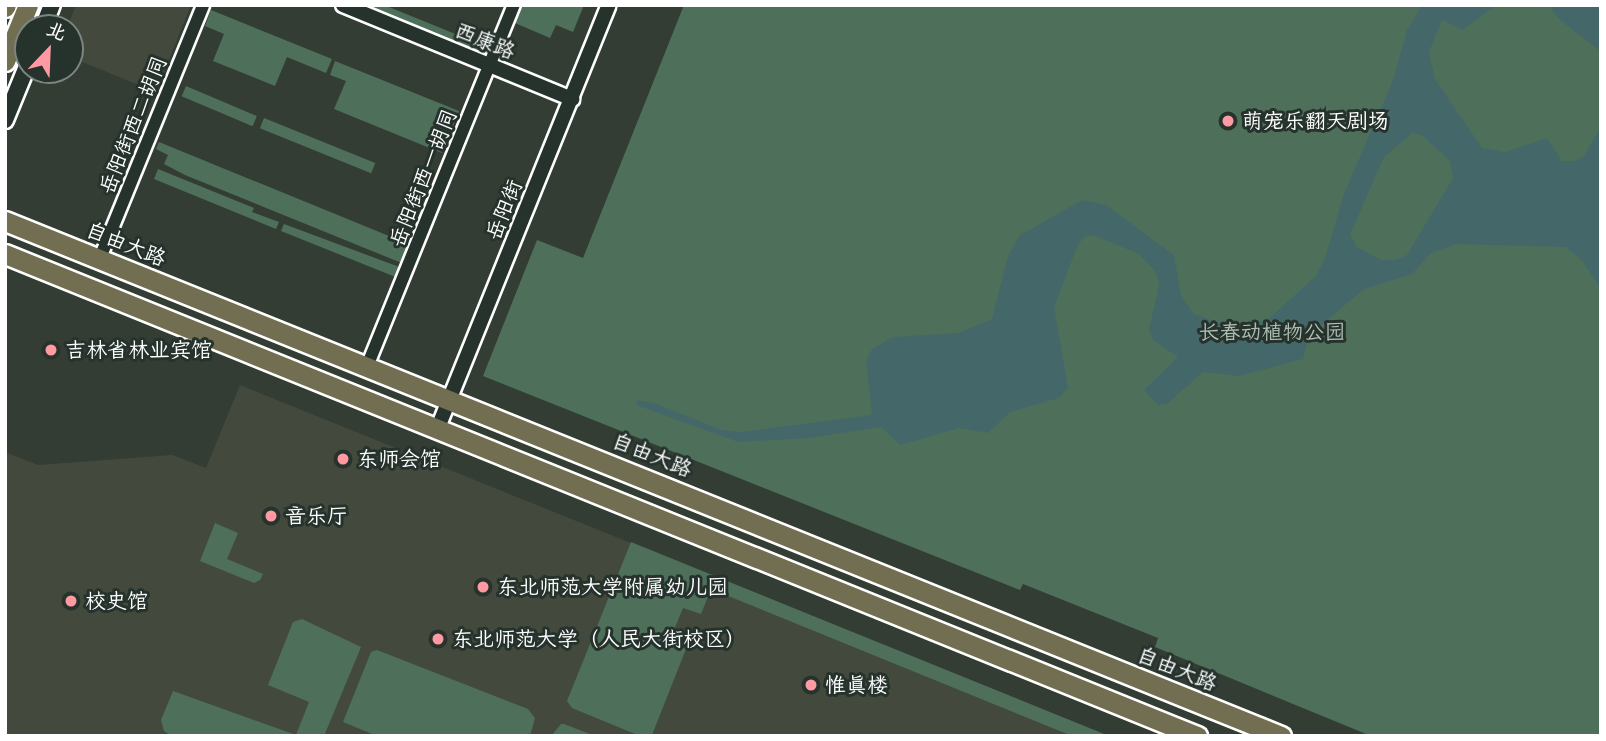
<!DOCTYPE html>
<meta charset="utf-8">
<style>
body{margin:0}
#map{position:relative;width:1606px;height:741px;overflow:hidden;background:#333d34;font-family:Itim,"LXGW WenKai TC",sans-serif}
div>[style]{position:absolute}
.built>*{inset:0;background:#43493d}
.green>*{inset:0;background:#4e705a;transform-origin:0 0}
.water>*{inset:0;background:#446869}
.roads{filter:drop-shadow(2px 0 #fff) drop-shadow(-2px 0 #fff) drop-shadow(0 2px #fff) drop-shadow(0 -2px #fff)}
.minor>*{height:12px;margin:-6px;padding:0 6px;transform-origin:6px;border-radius:6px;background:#26332d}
.tertiary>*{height:14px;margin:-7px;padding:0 7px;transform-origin:7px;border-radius:7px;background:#26332d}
.secondary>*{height:16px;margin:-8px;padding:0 8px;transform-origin:8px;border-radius:8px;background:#26332d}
.primary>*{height:19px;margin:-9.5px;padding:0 9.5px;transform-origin:9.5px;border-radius:9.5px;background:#726e52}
.dots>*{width:19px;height:19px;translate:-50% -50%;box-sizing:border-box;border:4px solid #26332d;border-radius:50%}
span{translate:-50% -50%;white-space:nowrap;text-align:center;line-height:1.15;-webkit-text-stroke:6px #26332d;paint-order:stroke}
.street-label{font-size:21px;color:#fff}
.poi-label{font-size:21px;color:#fff}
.left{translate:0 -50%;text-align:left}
.park-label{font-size:21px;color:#afbfb5}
.frame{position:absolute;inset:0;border:7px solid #fff;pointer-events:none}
.north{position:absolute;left:14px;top:14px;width:70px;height:70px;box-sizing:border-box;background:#26332d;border:2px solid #7d8581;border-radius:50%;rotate:23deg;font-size:19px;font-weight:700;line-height:28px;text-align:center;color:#fff}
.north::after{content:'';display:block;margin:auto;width:24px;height:32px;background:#ff9aa2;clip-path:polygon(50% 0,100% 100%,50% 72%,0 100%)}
</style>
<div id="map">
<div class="built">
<div style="clip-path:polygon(76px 5px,191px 5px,156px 92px,70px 57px,67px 28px)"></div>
<div style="clip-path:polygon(240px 385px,502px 491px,1109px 736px,5px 736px,5px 452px,38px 465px,172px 455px,206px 468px)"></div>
</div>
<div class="green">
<div style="clip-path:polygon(367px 5px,384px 5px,480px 44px,476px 53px,366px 9px)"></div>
<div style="clip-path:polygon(522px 5px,584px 5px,573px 32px,556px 25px,550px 38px,515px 23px)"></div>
<div style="clip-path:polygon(684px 5px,1601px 5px,1601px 736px,1371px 736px,1155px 647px,1158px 638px,1023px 584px,1020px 590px,483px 376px,537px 240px,583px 258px)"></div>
<div style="clip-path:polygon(211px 10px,332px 59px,326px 73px,287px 57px,275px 86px,213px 61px,224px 34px,205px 26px)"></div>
<div style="clip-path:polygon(335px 61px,459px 111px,442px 153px,334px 109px,346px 81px,330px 75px)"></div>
<div style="left:186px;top:86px;width:77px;height:11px;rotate:23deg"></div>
<div style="left:264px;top:118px;width:120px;height:11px;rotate:22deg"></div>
<div style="clip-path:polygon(159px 142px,411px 245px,404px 264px,185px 175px,164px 164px,168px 155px,156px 149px)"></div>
<div style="clip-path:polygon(158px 169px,254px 208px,252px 212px,279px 222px,276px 229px,154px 179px)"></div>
<div style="clip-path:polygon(284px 224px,402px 268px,398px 278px,281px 231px)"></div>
<div style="clip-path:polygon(215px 523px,238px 533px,227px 559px,263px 574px,260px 580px,254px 583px,200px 561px)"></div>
<div style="clip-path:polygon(631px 542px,1109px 736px,1072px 736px,711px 589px,701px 614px,683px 608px,669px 642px,686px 649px,652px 735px,640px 736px,572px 708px,567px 701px)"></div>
<div style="clip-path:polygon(302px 619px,361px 647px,324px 736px,171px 736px,164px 731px,161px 720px,173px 691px,296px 735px,309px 702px,268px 685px,293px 622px)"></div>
<div style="clip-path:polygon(377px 650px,528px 709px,535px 718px,530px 736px,377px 736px,343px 722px,371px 652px)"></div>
<div style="clip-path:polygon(561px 724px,564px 724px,595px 736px,551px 736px)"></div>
</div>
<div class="water">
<div style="clip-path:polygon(evenodd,1422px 5px,1497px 5px,1462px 30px,1442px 20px,1429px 52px,1435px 79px,1482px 148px,1505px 152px,1547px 138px,1562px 161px,1574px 161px,1583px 157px,1601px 127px,1601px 289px,1583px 262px,1566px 247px,1456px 244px,1431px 253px,1412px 274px,1364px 289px,1319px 327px,1307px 344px,1303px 359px,1239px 376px,1203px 372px,1167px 404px,1158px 405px,1144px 390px,1178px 357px,1153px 340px,1149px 330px,1159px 285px,1156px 272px,1139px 254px,1093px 235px,1084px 237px,1077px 247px,1054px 307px,1068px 388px,1059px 398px,1010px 412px,988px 433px,959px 428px,900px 445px,881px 427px,809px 438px,738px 442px,636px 405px,638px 400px,657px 404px,722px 430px,741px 432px,872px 415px,866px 361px,872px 349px,893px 337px,959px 333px,992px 319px,1008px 256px,1019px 236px,1082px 200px,1106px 205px,1174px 255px,1181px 295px,1194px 314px,1232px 327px,1266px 321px,1316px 276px,1325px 258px,1344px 194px,1393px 80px,1407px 30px,1422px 5px,1412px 133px,1423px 136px,1450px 161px,1453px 178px,1407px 255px,1396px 260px,1381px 260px,1357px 247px,1350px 235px,1384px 157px,1412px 133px)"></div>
<div style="clip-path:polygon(1548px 5px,1601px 5px,1601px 52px,1559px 19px)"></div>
</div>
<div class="roads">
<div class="minor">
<div style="left:100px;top:258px;width:273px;rotate:-67.8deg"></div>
<div style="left:368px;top:364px;width:388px;rotate:-67.9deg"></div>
</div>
<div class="tertiary">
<div style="left:343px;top:5px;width:248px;rotate:22.3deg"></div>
<div style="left:437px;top:430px;width:458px;rotate:-68deg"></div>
</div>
<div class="secondary">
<div style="left:43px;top:28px;width:25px;rotate:-69deg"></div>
<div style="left:5px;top:120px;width:61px;rotate:-67.7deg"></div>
</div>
<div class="primary">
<div style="left:5px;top:7px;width:2px;rotate:-63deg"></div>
<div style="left:5px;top:61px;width:61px;rotate:-67.7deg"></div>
<div style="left:5px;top:221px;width:1376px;rotate:21.98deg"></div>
<div style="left:5px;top:254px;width:1286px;rotate:22.02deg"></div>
</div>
</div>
<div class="dots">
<div style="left:1228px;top:121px;background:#ff9aa2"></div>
<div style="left:51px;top:350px;background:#ff9aa2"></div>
<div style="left:343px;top:459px;background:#ff9aa2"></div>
<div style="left:271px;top:516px;background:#ff9aa2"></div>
<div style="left:483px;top:587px;background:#ff9aa2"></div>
<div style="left:71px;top:601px;background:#ff9aa2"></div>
<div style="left:438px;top:639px;background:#ff9aa2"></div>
<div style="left:811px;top:685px;background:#ff9aa2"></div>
</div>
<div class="street-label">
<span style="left:485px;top:41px;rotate:22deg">西康路</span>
<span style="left:133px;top:125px;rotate:-68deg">岳阳街西二胡同</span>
<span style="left:423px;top:178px;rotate:-68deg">岳阳街西一胡同</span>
<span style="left:504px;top:210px;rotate:-68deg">岳阳街</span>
<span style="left:126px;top:244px;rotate:22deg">自由大路</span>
<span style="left:652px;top:455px;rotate:22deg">自由大路</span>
<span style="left:1177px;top:669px;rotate:22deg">自由大路</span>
</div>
<div class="poi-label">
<span class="left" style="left:1242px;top:121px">萌宠乐翻天剧场</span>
<span class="left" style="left:65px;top:350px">吉林省林业宾馆</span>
<span class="left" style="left:357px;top:459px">东师会馆</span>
<span class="left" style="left:285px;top:516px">音乐厅</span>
<span class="left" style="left:497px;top:587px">东北师范大学附属幼儿园</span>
<span class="left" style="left:85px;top:601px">校史馆</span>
<span class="left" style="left:452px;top:639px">东北师范大学（人民大街校区）</span>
<span class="left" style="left:825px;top:685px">惟真楼</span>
</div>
<div class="park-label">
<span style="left:1272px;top:332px">长春动植物公园</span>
</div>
<div class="frame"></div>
<div class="north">北</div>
</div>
